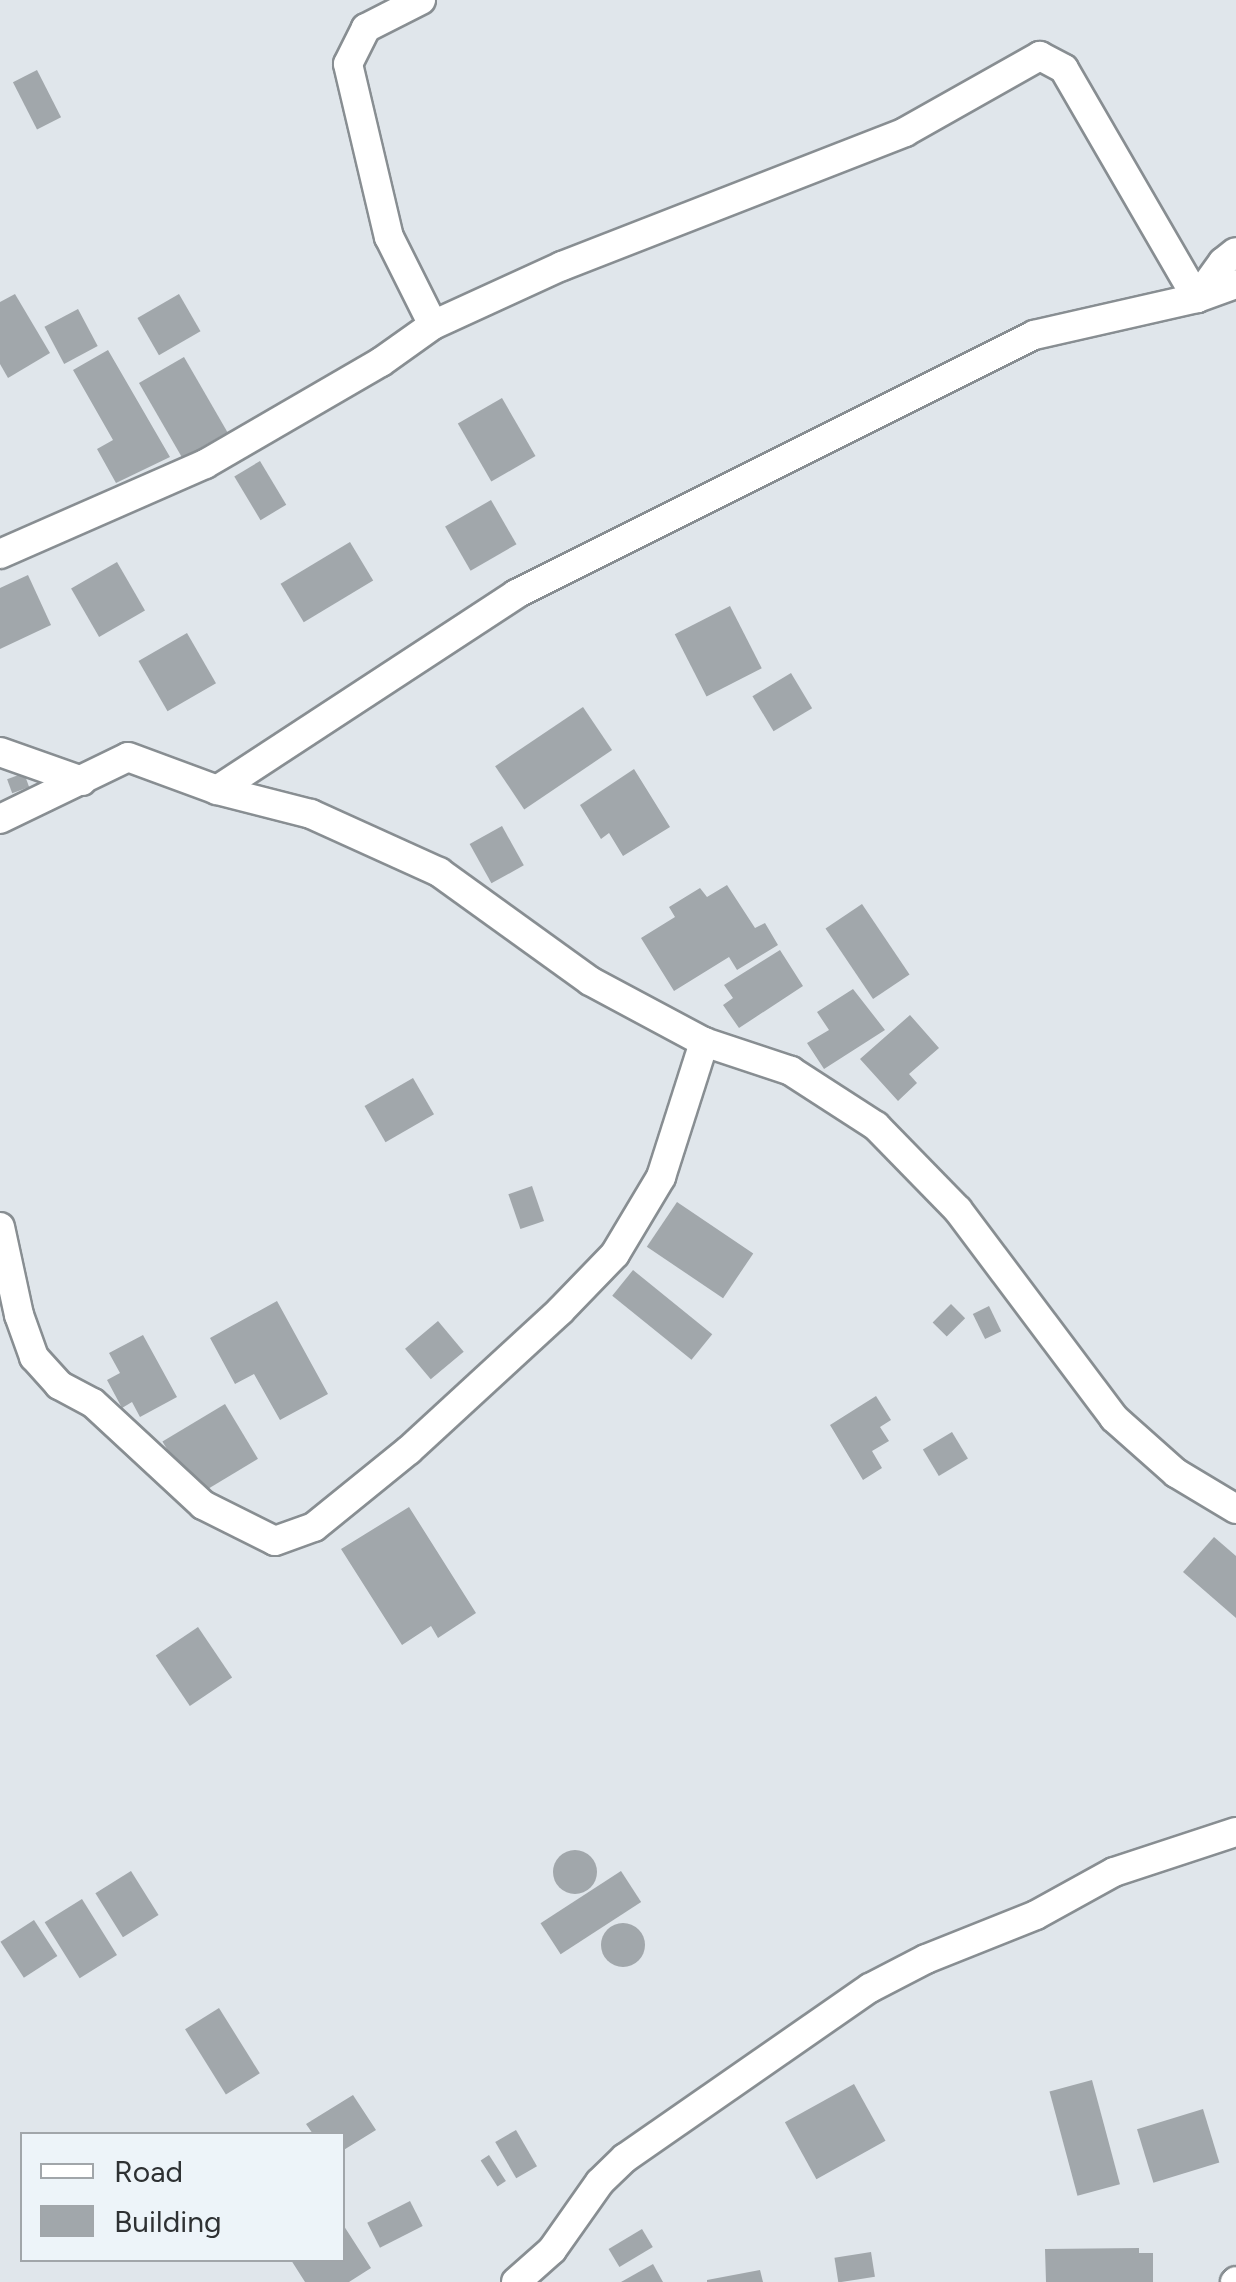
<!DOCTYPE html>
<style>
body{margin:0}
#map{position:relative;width:1236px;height:2282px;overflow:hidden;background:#e0e6eb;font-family:Figtree,sans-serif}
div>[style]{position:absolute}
.building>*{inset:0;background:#a1a7ab;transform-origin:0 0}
.round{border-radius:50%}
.roads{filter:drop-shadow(2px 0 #888e92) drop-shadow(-2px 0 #888e92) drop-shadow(0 2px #888e92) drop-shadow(0 -2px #888e92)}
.street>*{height:28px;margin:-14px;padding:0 14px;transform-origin:14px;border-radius:14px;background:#fff}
span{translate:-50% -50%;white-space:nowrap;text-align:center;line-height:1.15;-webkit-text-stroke:9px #edf4f9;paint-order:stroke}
.legend{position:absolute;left:20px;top:2132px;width:325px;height:130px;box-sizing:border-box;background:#edf4f9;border:2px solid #a1a6aa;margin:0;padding:12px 18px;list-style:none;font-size:30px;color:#2e3133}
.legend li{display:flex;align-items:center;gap:20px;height:50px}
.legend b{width:50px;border:2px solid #a1a6aa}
</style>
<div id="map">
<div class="building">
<div style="left:37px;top:70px;width:53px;height:27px;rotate:63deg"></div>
<div style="clip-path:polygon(15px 294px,50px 353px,8px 378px,0 364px,0 302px)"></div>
<div style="left:179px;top:294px;width:43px;height:48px;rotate:60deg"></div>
<div style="left:78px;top:309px;width:42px;height:38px;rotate:62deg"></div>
<div style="clip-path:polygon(108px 350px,170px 457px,116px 483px,97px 449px,113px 440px,73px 370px)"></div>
<div style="left:184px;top:357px;width:87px;height:52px;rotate:60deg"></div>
<div style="left:502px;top:398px;width:67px;height:51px;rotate:60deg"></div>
<div style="left:260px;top:461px;width:51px;height:30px;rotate:59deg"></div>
<div style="left:491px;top:500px;width:51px;height:53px;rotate:60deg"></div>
<div style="left:350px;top:542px;width:45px;height:81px;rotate:59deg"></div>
<div style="left:117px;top:562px;width:56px;height:53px;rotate:60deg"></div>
<div style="clip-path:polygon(28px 575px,51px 625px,0 649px,0 588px)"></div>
<div style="left:730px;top:606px;width:70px;height:62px;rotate:63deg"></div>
<div style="left:187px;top:633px;width:58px;height:56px;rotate:60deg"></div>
<div style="left:791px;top:673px;width:41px;height:45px;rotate:59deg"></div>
<div style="left:583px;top:707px;width:52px;height:106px;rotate:56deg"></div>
<div style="clip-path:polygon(634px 769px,670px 827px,623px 856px,609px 833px,601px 839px,580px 805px)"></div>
<div style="left:24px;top:773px;width:15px;height:18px;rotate:70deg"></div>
<div style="left:502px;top:826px;width:45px;height:37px;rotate:61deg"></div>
<div style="clip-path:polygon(727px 885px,755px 928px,765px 923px,778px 945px,737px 970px,729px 957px,674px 991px,641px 938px,675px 917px,669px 907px,700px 888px,707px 897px)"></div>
<div style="left:862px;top:904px;width:85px;height:44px;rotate:56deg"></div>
<div style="clip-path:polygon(780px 950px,803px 986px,739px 1028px,723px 1005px,733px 998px,724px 985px)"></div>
<div style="clip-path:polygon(853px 989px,885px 1030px,824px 1069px,807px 1043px,829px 1030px,817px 1012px)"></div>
<div style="clip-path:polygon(910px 1015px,939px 1048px,909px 1074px,917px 1083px,898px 1101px,860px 1059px)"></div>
<div style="left:413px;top:1078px;width:42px;height:56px;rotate:60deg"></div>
<div style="left:532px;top:1186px;width:37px;height:25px;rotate:71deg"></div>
<div style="left:677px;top:1202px;width:92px;height:54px;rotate:34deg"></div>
<div style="left:633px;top:1270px;width:102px;height:33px;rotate:39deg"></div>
<div style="clip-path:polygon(277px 1301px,328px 1394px,280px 1420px,254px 1374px,235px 1384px,210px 1338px)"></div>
<div style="left:951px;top:1304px;width:20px;height:26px;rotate:45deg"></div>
<div style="left:989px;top:1306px;width:28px;height:18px;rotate:64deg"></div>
<div style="left:438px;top:1321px;width:40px;height:43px;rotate:50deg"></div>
<div style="clip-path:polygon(143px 1335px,177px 1397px,140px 1417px,132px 1402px,122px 1408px,107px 1380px,120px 1373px,109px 1353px)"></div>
<div style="clip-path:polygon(876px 1396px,891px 1420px,880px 1427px,889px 1441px,872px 1451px,882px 1468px,863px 1480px,830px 1425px)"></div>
<div style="left:225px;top:1404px;width:64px;height:73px;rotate:59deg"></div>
<div style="left:952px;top:1432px;width:31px;height:34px;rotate:59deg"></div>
<div style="clip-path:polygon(409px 1507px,476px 1613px,438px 1638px,431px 1626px,402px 1645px,341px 1549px)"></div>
<div style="clip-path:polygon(1214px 1537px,1236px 1556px,1236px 1618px,1183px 1572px)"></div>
<div style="left:198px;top:1627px;width:61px;height:51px;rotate:56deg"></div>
<div class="round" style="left:553px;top:1850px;width:44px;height:44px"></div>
<div style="left:131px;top:1871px;width:52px;height:42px;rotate:58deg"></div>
<div style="left:621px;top:1871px;width:37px;height:96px;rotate:57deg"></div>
<div style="left:82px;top:1899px;width:66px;height:44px;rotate:58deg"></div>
<div style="left:34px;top:1920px;width:43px;height:40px;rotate:57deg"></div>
<div class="round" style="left:601px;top:1923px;width:44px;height:44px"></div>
<div style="left:219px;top:2008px;width:77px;height:40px;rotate:58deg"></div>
<div style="left:1092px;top:2080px;width:108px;height:44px;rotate:75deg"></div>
<div style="left:854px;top:2084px;width:65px;height:79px;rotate:61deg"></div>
<div style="clip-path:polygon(353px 2095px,376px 2130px,342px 2151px,342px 2134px,313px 2134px,306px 2124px)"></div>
<div style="left:1203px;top:2109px;width:56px;height:69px;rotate:73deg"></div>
<div style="left:516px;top:2130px;width:42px;height:24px;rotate:60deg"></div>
<div style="left:489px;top:2155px;width:31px;height:10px;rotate:57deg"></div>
<div style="left:410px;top:2201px;width:28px;height:48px;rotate:63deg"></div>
<div style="clip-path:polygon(342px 2223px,371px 2268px,349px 2282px,305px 2282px,291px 2260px,342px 2260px)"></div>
<div style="left:642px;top:2229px;width:21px;height:39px;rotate:59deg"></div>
<div style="clip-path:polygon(1139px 2248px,1139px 2253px,1153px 2253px,1153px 2282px,1046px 2282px,1045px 2249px)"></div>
<div style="left:871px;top:2252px;width:25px;height:37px;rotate:81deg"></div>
<div style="clip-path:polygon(653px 2264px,663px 2282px,621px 2282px)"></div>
<div style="clip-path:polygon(760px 2270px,763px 2282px,707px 2282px,707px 2280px)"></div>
</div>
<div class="roads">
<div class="street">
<div style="left:421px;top:0;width:62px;rotate:153deg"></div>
<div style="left:366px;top:28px;width:40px;rotate:116.6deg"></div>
<div style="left:348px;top:64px;width:178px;rotate:76.7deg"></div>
<div style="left:389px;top:237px;width:98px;rotate:63.4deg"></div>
<div style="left:0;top:554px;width:224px;rotate:-23.7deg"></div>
<div style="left:205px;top:464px;width:203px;rotate:-30.1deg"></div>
<div style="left:381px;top:362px;width:64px;rotate:-35.4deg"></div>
<div style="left:433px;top:325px;width:142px;rotate:-24.6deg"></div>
<div style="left:562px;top:266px;width:368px;rotate:-21.3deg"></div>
<div style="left:905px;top:132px;width:155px;rotate:-29.4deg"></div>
<div style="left:1040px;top:56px;width:27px;rotate:28deg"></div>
<div style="left:1064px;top:69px;width:265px;rotate:59.9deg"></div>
<div style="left:1197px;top:298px;width:44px;rotate:-54.2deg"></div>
<div style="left:1223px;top:262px;width:16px;rotate:-38deg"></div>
<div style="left:0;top:752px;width:87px;rotate:19.5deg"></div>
<div style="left:217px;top:790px;width:358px;rotate:-33.2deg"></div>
<div style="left:516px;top:594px;width:579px;rotate:-26.57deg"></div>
<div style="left:1034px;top:335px;width:167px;rotate:-12.8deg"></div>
<div style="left:1197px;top:298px;width:41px;rotate:-19.7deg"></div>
<div style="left:0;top:819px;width:142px;rotate:-25.8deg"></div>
<div style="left:128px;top:757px;width:95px;rotate:20.3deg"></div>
<div style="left:217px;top:790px;width:97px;rotate:14.3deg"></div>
<div style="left:311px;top:814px;width:141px;rotate:24.4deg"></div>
<div style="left:439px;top:872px;width:186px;rotate:35.8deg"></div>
<div style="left:590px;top:981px;width:129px;rotate:28.2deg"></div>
<div style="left:704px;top:1042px;width:92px;rotate:18.4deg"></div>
<div style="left:791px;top:1071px;width:101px;rotate:32.9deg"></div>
<div style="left:876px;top:1126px;width:117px;rotate:45.7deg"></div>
<div style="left:958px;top:1210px;width:260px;rotate:53.1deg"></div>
<div style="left:1114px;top:1418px;width:83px;rotate:41.6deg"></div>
<div style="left:1176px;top:1473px;width:70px;rotate:31deg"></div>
<div style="left:0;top:1227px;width:90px;rotate:77.8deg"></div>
<div style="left:19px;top:1315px;width:45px;rotate:70.3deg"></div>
<div style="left:34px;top:1357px;width:38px;rotate:48deg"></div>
<div style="left:59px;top:1385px;width:38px;rotate:28deg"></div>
<div style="left:93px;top:1403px;width:150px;rotate:42.8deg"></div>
<div style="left:203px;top:1505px;width:80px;rotate:26.6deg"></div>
<div style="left:275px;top:1541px;width:41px;rotate:-19.7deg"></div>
<div style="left:314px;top:1527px;width:122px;rotate:-39deg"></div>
<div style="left:409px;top:1450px;width:205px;rotate:-42.6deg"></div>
<div style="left:560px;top:1311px;width:79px;rotate:-46deg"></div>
<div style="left:615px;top:1254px;width:90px;rotate:-59.1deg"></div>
<div style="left:661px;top:1177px;width:142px;rotate:-72.3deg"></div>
<div style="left:516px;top:2282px;width:48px;rotate:-41.6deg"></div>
<div style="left:552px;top:2250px;width:83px;rotate:-54.8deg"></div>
<div style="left:600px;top:2182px;width:35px;rotate:-44deg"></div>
<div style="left:625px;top:2158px;width:298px;rotate:-34.8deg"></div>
<div style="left:870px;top:1988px;width:63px;rotate:-27.4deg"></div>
<div style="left:926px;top:1959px;width:118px;rotate:-21.8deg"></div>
<div style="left:1036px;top:1915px;width:89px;rotate:-28.9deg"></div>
<div style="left:1114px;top:1872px;width:128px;rotate:-18.2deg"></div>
<div style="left:1235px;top:2282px;width:1px;rotate:-45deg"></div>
</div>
</div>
<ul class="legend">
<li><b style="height:12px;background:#fff"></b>Road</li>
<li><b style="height:28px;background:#a1a7ab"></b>Building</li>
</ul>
</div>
